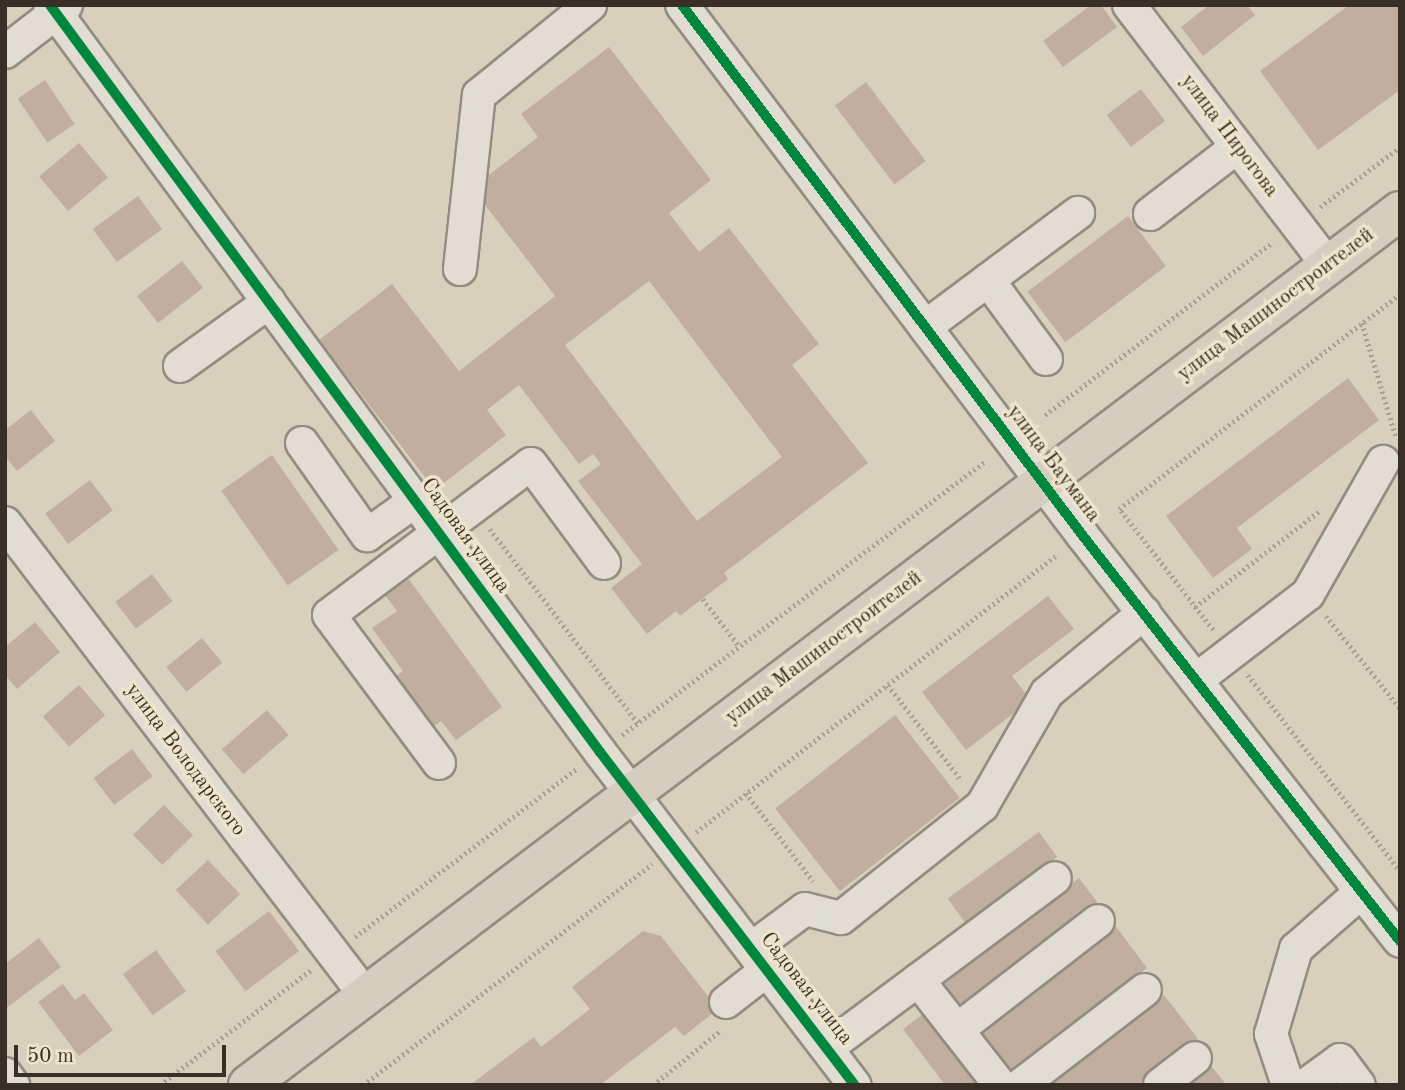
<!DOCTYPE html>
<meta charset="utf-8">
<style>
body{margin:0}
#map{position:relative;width:1405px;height:1090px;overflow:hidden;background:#d8d0bc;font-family:"Old Standard TT",serif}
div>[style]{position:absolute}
.building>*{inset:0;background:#c0afa0;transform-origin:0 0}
.path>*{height:4.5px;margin-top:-2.25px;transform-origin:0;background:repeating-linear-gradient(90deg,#a6a198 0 2px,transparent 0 5.5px)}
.roads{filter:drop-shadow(2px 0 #938d81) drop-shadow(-2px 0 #938d81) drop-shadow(0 2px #938d81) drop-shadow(0 -2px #938d81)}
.minor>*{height:32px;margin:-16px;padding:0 16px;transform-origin:16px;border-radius:16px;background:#e1ddd2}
.major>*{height:38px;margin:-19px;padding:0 19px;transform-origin:19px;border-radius:19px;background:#d5cdbe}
.cycleway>*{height:10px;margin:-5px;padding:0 5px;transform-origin:5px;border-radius:5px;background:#00873e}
span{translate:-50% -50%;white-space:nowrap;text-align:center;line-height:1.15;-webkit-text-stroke:7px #eee3cb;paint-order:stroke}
.street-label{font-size:21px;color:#392f26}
.frame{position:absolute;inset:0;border:7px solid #392f26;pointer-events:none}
.scale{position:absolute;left:14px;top:1045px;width:212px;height:32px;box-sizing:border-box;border:4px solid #392f26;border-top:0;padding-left:9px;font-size:21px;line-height:24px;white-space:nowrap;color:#392f26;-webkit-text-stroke:5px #eee3cb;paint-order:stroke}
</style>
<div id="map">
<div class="building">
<div style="clip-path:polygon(1091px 5px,1101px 5px,1117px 27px,1063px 67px,1043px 41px)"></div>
<div style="clip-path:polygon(1209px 5px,1247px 5px,1255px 15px,1203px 56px,1181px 27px)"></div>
<div style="clip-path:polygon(1349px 5px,1400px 5px,1400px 90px,1318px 150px,1260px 71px)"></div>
<div style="clip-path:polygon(evenodd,609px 47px,711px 180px,669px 213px,699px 252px,729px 228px,819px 344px,792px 365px,868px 463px,724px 573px,728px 579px,680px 616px,676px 611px,647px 634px,611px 588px,642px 564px,578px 481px,601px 464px,593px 454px,579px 464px,519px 385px,487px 410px,506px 435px,435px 490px,319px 340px,392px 284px,459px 371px,555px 296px,472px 188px,538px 137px,521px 114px,609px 47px,649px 281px,782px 457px,697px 521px,565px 345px,649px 281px)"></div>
<div style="left:45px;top:80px;width:53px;height:33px;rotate:56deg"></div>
<div style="left:866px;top:82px;width:99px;height:39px;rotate:53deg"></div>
<div style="left:1141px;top:89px;width:40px;height:43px;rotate:53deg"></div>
<div style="left:79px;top:143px;width:45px;height:52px;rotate:50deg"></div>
<div style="left:138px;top:196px;width:41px;height:56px;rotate:54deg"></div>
<div style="left:1128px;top:216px;width:63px;height:126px;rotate:53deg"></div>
<div style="left:182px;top:261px;width:34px;height:57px;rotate:52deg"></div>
<div style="clip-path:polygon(1348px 378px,1379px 420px,1237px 528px,1252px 549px,1213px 578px,1166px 516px)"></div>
<div style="clip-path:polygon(31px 410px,55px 441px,17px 471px,5px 456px,5px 430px)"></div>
<div style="left:272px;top:455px;width:116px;height:62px;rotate:55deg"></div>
<div style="left:90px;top:480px;width:38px;height:56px;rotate:53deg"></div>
<div style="left:152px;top:574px;width:34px;height:46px;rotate:53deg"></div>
<div style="clip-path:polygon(408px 578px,502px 707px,456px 740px,441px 721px,428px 730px,391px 680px,403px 671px,372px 628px,397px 611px,385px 595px)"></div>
<div style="clip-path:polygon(1048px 596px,1074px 629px,1012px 676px,1031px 700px,966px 750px,922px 692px)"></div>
<div style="clip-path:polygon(35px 622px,60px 652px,17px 689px,5px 675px,5px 647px)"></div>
<div style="left:202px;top:638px;width:32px;height:46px;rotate:51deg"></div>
<div style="left:79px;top:685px;width:40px;height:48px;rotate:49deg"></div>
<div style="left:267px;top:710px;width:33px;height:60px;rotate:49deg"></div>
<div style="left:895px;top:715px;width:105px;height:152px;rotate:52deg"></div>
<div style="left:132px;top:749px;width:34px;height:48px;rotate:53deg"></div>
<div style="left:164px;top:805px;width:42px;height:43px;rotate:46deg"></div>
<div style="left:1039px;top:832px;width:31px;height:113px;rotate:54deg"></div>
<div style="left:208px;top:860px;width:47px;height:44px;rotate:47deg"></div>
<div style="left:1079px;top:878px;width:30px;height:178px;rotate:53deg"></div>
<div style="left:269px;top:911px;width:50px;height:67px;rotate:53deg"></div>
<div style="left:1114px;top:924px;width:55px;height:175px;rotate:53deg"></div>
<div style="clip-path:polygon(643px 931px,661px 936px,718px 1009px,684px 1036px,675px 1027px,600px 1085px,470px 1085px,534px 1037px,541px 1047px,590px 1009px,572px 987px)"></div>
<div style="clip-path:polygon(39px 938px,61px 967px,5px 1009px,5px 964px)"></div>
<div style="left:156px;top:950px;width:51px;height:41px;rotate:54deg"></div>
<div style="clip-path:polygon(63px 984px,75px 1000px,84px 993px,113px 1030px,79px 1056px,38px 1002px)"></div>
<div style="clip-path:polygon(1164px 995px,1198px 1039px,1138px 1085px,1048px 1085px)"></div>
<div style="clip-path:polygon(928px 1010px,985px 1085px,945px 1085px,903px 1029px)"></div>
<div style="clip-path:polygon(1208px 1062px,1225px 1083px,1178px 1085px)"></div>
</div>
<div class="path">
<div style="left:1320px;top:207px;width:100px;rotate:-36.9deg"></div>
<div style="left:1362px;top:323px;width:119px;rotate:73.4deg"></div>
<div style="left:1045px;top:415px;width:286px;rotate:-37.2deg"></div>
<div style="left:490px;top:529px;width:244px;rotate:52.7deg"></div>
<div style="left:703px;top:599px;width:59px;rotate:52.5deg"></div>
<div style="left:1195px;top:607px;width:157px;rotate:-37.7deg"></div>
<div style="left:1326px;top:616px;width:118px;rotate:51.2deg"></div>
<div style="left:1213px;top:630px;width:153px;rotate:-127.8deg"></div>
<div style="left:1119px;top:509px;width:354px;rotate:-37.4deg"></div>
<div style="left:1248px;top:675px;width:248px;rotate:52.2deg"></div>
<div style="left:888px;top:685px;width:121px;rotate:52.4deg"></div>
<div style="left:622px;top:735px;width:455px;rotate:-37deg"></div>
<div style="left:746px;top:793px;width:111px;rotate:52.7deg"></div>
<div style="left:696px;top:832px;width:454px;rotate:-37.5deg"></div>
<div style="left:355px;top:937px;width:278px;rotate:-37.2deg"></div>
<div style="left:160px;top:1085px;width:190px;rotate:-37.3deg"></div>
<div style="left:363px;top:1085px;width:364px;rotate:-37.4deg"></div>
<div style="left:653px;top:1085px;width:86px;rotate:-38.9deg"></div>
</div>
<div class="roads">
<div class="minor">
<div style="left:50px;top:5px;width:928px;rotate:53.64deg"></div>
<div style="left:600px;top:752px;width:419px;rotate:52.6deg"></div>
<div style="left:682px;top:5px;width:665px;rotate:52.94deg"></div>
<div style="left:1083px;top:536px;width:514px;rotate:51.95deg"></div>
<div style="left:1129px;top:5px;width:327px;rotate:52.6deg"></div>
<div style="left:5px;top:52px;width:77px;rotate:-37.6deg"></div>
<div style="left:1150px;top:214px;width:110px;rotate:-37.6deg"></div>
<div style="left:460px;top:269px;width:175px;rotate:-83.8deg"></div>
<div style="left:479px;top:95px;width:143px;rotate:-39deg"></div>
<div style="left:988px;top:280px;width:98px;rotate:53.7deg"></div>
<div style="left:925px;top:327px;width:191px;rotate:-36.7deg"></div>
<div style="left:180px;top:366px;width:110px;rotate:-35.7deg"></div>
<div style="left:302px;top:443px;width:113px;rotate:54.8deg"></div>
<div style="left:367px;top:535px;width:59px;rotate:-35.3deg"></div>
<div style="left:5px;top:523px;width:594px;rotate:52.67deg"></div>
<div style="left:1196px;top:680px;width:141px;rotate:-37.5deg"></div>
<div style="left:1308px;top:594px;width:152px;rotate:-60.4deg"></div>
<div style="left:439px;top:763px;width:184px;rotate:-126.6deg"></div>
<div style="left:329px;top:615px;width:252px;rotate:-36.8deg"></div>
<div style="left:531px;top:464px;width:123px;rotate:53.6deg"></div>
<div style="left:751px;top:949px;width:67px;rotate:-36.5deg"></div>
<div style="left:805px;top:909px;width:37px;rotate:14deg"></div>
<div style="left:841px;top:918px;width:180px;rotate:-38.5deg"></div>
<div style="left:982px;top:806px;width:130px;rotate:-60.1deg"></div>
<div style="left:1047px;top:693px;width:126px;rotate:-39.5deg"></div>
<div style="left:918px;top:980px;width:133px;rotate:52deg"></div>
<div style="left:726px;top:1002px;width:52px;rotate:-38deg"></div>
<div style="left:957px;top:1030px;width:178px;rotate:-37.7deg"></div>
<div style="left:827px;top:1048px;width:284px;rotate:-36.7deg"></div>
<div style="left:5px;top:1074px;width:14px;rotate:54deg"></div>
<div style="left:1021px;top:1085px;width:156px;rotate:-37.5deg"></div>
<div style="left:1160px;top:1085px;width:44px;rotate:-37.6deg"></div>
<div style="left:1288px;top:1085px;width:54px;rotate:-108.4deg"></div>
<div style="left:1271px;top:1034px;width:89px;rotate:-73.6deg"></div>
<div style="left:1296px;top:949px;width:86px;rotate:-41.2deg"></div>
<div style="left:1306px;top:1085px;width:42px;rotate:-36.3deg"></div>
<div style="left:1340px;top:1060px;width:31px;rotate:53deg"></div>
</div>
<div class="major">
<div style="left:248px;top:1085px;width:1446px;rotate:-37.19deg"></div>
</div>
</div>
<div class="cycleway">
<div style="left:50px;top:5px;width:928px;rotate:53.64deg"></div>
<div style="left:600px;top:752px;width:419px;rotate:52.6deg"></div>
<div style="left:682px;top:5px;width:665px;rotate:52.94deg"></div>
<div style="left:1083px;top:536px;width:514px;rotate:51.95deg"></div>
</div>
<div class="street-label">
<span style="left:1229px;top:136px;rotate:53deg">улица Пирогова</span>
<span style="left:1276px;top:305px;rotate:-37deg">улица Машиностроителей</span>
<span style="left:1053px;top:464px;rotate:53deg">улица Баумана</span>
<span style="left:465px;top:536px;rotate:54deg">Садовая улица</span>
<span style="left:824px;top:648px;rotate:-37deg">улица Машиностроителей</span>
<span style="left:185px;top:760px;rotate:53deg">улица Володарского</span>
<span style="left:806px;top:989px;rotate:52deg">Садовая улица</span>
</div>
<div class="frame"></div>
<div class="scale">50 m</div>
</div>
